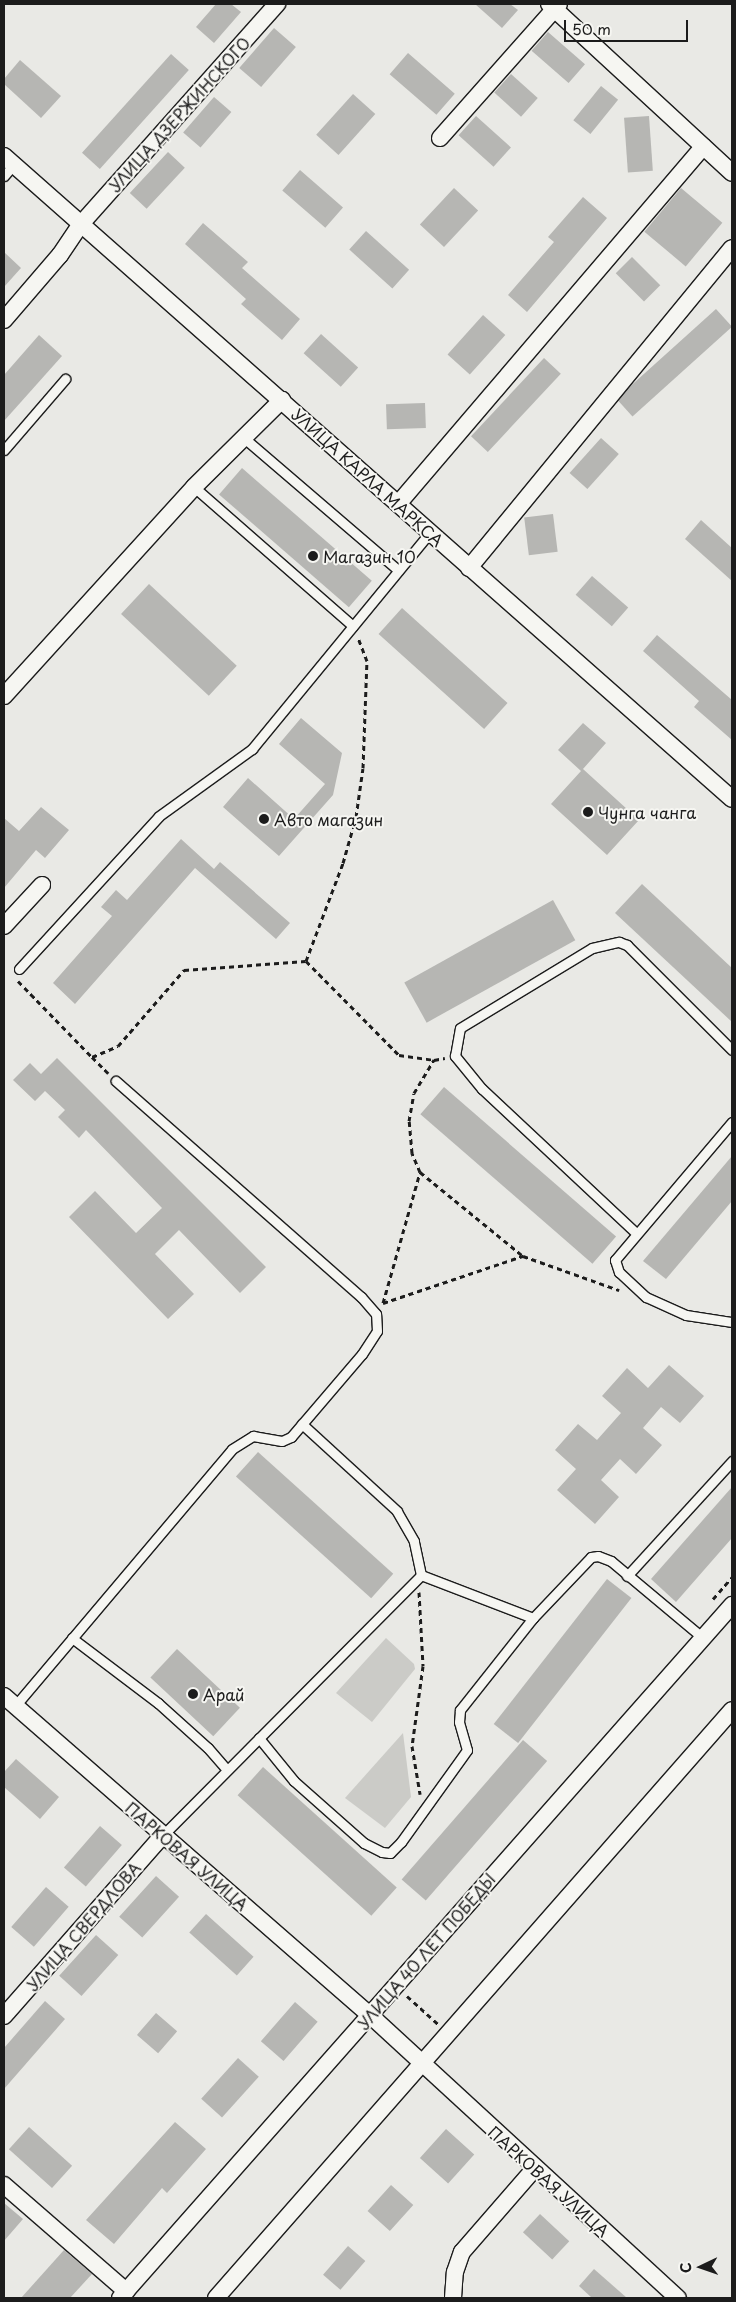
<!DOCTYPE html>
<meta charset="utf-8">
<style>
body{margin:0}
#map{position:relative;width:736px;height:2302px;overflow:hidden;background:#e9e9e5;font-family:"Playpen Sans",sans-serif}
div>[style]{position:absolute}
.green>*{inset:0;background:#cbcbc7}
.building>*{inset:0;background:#b6b6b3;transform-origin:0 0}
.path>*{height:3px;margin-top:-1.5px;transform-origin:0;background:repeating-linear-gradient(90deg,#1c1c1c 0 5px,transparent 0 9px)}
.roads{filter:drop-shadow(1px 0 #1c1c1c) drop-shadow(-1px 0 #1c1c1c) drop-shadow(0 1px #1c1c1c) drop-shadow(0 -1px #1c1c1c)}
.lane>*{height:9px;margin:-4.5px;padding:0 4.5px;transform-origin:4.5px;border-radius:4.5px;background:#f6f6f2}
.street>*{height:16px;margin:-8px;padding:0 8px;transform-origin:8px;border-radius:8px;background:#f6f6f2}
.dots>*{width:14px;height:14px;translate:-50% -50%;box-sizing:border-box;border:2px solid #f6f6f2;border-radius:50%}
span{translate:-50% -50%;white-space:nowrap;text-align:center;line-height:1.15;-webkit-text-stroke:4px #f6f6f2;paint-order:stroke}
.street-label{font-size:16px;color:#1c1c1c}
.poi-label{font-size:16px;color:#1c1c1c}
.left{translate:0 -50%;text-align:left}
.frame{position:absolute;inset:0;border:5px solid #1c1c1c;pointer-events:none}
.north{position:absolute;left:676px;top:2242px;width:50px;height:50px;-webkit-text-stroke:4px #f6f6f2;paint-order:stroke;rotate:267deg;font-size:14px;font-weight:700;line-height:20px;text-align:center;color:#1c1c1c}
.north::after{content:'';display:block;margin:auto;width:18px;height:22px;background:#1c1c1c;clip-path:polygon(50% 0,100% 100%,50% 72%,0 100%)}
.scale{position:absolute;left:564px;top:20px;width:124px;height:22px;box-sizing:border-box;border:2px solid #1c1c1c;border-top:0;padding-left:6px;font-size:15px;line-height:18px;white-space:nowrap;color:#1c1c1c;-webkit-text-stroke:4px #f6f6f2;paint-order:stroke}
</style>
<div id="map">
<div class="green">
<div style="clip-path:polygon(386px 1638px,414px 1664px,415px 1669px,372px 1722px,336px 1693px)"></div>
<div style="clip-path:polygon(403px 1733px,411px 1797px,385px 1828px,345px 1798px)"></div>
</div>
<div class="building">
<div style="clip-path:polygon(216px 4px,231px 4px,241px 12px,214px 43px,196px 27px)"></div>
<div style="clip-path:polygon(475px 4px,510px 4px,518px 10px,502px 28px)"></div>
<div style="left:274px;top:28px;width:29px;height:53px;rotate:41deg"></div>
<div style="left:548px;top:32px;width:49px;height:25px;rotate:41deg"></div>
<div style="left:408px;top:53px;width:62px;height:28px;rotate:41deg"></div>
<div style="left:171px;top:54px;width:24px;height:133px;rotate:42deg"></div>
<div style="clip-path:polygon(20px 60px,61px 96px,41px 118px,4px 84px,4px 79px)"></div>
<div style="left:511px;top:74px;width:36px;height:25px;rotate:42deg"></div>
<div style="left:601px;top:86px;width:22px;height:44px;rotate:39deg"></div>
<div style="left:353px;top:94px;width:30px;height:55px;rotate:42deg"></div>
<div style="left:214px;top:97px;width:23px;height:47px;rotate:41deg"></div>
<div style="left:476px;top:116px;width:47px;height:26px;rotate:42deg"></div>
<div style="left:649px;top:116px;width:55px;height:25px;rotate:86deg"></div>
<div style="left:168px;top:152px;width:23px;height:56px;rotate:43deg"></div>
<div style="left:300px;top:170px;width:57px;height:27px;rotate:41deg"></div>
<div style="left:454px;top:188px;width:33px;height:50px;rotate:43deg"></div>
<div style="left:681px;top:188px;width:54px;height:57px;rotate:40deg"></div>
<div style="clip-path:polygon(583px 197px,607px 218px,527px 312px,508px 295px,554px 242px,548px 237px)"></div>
<div style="clip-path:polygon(203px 223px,248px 262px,242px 268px,300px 319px,282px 340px,241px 304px,246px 299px,185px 244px)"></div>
<div style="left:366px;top:231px;width:58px;height:25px;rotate:42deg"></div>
<div style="clip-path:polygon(4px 252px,21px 268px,4px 287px)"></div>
<div style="left:632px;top:257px;width:40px;height:23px;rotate:45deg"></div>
<div style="left:716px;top:309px;width:24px;height:134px;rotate:48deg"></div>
<div style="left:483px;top:315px;width:30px;height:53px;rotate:42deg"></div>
<div style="left:321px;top:334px;width:50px;height:26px;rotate:42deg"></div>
<div style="clip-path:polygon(39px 335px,62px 356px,4px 421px,4px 375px)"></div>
<div style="left:544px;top:358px;width:23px;height:107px;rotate:43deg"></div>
<div style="left:425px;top:403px;width:25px;height:39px;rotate:88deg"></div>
<div style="left:601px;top:438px;width:24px;height:47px;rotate:42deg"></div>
<div style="left:242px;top:468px;width:172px;height:35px;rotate:41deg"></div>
<div style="left:553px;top:514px;width:38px;height:29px;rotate:83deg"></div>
<div style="clip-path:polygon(701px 520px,732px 548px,732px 581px,685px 539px)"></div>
<div style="left:592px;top:576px;width:48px;height:25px;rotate:41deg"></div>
<div style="left:149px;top:584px;width:120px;height:41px;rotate:43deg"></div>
<div style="left:402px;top:608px;width:142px;height:35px;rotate:42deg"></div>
<div style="clip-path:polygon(657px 635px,732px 700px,732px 740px,694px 707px,699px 701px,643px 651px)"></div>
<div style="clip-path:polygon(301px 718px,342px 753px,333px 795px,279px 856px,223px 807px,248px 778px,294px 819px,325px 784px,279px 744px)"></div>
<div style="clip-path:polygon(583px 723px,606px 743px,583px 769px,639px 820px,607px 855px,551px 804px,581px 771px,558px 750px)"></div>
<div style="clip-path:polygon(41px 807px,69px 830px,45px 858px,36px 850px,4px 888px,4px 818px,19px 831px)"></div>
<div style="clip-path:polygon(181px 839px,214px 869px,220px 862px,290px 923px,276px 939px,195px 868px,75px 1004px,53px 983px,112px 916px,101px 907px,116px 890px,127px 900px)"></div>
<div style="clip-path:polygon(642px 884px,732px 968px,732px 1022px,615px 913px)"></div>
<div style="left:553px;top:900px;width:46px;height:170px;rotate:61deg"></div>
<div style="clip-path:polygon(57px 1058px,266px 1267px,240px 1293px,179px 1230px,155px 1254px,194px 1294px,168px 1319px,69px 1217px,95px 1191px,136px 1233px,162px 1208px,86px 1130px,79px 1138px,58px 1117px,65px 1110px,45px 1091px,35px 1101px,13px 1080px,30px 1063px,41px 1074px)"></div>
<div style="left:444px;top:1087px;width:228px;height:36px;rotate:41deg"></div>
<div style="clip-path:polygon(732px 1156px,732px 1201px,666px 1279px,643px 1261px)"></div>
<div style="clip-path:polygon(669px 1365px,704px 1396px,680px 1423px,661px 1407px,643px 1428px,662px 1445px,636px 1474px,620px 1459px,601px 1480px,619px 1497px,595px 1524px,557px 1490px,576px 1469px,555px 1450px,578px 1424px,597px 1440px,621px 1413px,602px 1396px,627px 1368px,648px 1388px)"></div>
<div style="left:258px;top:1452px;width:182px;height:33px;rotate:42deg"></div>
<div style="clip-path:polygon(732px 1487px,732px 1538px,676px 1602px,651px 1579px)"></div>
<div style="left:607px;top:1579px;width:31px;height:184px;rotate:38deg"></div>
<div style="left:177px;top:1649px;width:86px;height:39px;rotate:43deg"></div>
<div style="left:523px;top:1740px;width:32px;height:185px;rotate:41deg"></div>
<div style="clip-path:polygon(16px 1759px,59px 1797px,40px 1819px,4px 1787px,4px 1772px)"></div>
<div style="left:263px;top:1767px;width:180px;height:38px;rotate:42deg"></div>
<div style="left:100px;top:1826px;width:29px;height:55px;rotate:41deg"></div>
<div style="left:156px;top:1876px;width:31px;height:55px;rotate:42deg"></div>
<div style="left:46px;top:1887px;width:30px;height:53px;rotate:41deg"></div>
<div style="left:206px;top:1914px;width:64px;height:25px;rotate:42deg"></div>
<div style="left:96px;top:1935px;width:30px;height:55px;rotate:42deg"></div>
<div style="clip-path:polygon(45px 2001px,65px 2019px,4px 2089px,4px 2048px)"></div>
<div style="left:295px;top:2002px;width:30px;height:52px;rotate:41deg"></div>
<div style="left:156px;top:2013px;width:28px;height:29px;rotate:41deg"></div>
<div style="left:238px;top:2058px;width:28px;height:55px;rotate:42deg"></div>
<div style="clip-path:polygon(175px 2122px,206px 2149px,167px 2193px,162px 2188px,114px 2244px,86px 2220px)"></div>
<div style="left:29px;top:2127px;width:58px;height:30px;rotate:42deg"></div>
<div style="left:446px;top:2129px;width:38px;height:39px;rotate:42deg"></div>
<div style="left:391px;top:2185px;width:30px;height:35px;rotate:42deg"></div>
<div style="clip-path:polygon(4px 2203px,23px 2219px,4px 2241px)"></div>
<div style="left:540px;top:2214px;width:40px;height:25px;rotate:43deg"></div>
<div style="left:348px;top:2246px;width:23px;height:38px;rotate:41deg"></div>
<div style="clip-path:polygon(64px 2250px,92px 2274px,70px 2298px,21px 2298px)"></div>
<div style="clip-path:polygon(594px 2269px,627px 2298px,592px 2298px,579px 2286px)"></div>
</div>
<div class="path">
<div style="left:306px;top:961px;width:105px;rotate:-69.3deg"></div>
<div style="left:343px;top:863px;width:48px;rotate:-74.2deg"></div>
<div style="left:356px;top:817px;width:49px;rotate:-81.9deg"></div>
<div style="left:363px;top:768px;width:107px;rotate:-87.9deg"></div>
<div style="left:367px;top:661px;width:25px;rotate:-111deg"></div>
<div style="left:18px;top:981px;width:106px;rotate:45.8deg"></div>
<div style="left:92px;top:1057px;width:28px;rotate:-23deg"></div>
<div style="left:118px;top:1046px;width:101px;rotate:-49deg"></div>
<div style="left:184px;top:970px;width:122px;rotate:-4.2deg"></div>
<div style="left:306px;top:961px;width:132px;rotate:45.3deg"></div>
<div style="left:399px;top:1055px;width:35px;rotate:8deg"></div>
<div style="left:434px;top:1060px;width:11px;rotate:-10deg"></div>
<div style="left:92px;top:1057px;width:23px;rotate:45deg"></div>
<div style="left:420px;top:1172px;width:21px;rotate:-113deg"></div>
<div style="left:412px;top:1153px;width:32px;rotate:-95deg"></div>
<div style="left:409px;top:1121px;width:28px;rotate:-80deg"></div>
<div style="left:414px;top:1093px;width:39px;rotate:-59deg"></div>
<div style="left:383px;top:1303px;width:136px;rotate:-74.2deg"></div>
<div style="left:420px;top:1172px;width:133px;rotate:39.2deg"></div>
<div style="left:383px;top:1303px;width:148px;rotate:-18.6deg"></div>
<div style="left:523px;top:1256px;width:102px;rotate:19.5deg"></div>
<div style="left:419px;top:1592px;width:74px;rotate:86.9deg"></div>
<div style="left:423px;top:1666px;width:81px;rotate:97.8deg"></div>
<div style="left:412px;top:1746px;width:49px;rotate:80.5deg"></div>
<div style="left:713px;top:1599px;width:29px;rotate:-49deg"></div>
<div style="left:407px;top:1996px;width:42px;rotate:42.1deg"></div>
</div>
<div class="roads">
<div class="lane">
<div style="left:4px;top:176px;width:16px;rotate:-50deg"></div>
<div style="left:244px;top:438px;width:203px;rotate:40.6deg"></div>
<div style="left:4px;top:450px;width:94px;rotate:-49.3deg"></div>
<div style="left:194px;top:487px;width:211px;rotate:41.2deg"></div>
<div style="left:19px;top:969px;width:207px;rotate:-47.5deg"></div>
<div style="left:159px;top:816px;width:115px;rotate:-35.8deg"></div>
<div style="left:252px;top:749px;width:281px;rotate:-50.6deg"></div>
<div style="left:732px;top:1122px;width:181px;rotate:130.3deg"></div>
<div style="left:615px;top:1260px;width:13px;rotate:72deg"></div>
<div style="left:619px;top:1272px;width:37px;rotate:43deg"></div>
<div style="left:646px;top:1297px;width:44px;rotate:24.2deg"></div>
<div style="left:686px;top:1315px;width:47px;rotate:8.7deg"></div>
<div style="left:636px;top:1233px;width:211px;rotate:-136.9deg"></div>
<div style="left:482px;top:1089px;width:43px;rotate:-129.3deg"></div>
<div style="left:455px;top:1056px;width:28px;rotate:-80deg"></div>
<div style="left:460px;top:1028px;width:154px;rotate:-31.2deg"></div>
<div style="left:592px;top:948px;width:28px;rotate:-13deg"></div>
<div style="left:619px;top:942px;width:9px;rotate:21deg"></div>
<div style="left:627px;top:945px;width:148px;rotate:45deg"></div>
<div style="left:421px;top:1575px;width:120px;rotate:21deg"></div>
<div style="left:533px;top:1618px;width:84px;rotate:-46.4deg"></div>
<div style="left:591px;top:1557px;width:7px;rotate:-8deg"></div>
<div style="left:598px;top:1556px;width:14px;rotate:21deg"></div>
<div style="left:611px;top:1561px;width:120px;rotate:39.9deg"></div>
<div style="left:627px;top:1576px;width:156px;rotate:-47.6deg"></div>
<div style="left:72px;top:1638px;width:108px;rotate:37.1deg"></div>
<div style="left:158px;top:1703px;width:67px;rotate:42deg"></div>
<div style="left:208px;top:1748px;width:29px;rotate:49deg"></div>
<div style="left:15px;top:1706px;width:336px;rotate:-49.8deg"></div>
<div style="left:232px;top:1449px;width:25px;rotate:-32deg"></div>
<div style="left:253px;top:1436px;width:29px;rotate:10deg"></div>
<div style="left:282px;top:1441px;width:10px;rotate:-24deg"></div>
<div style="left:291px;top:1437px;width:109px;rotate:-49.5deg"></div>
<div style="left:362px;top:1354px;width:27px;rotate:-57deg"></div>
<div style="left:377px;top:1331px;width:17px;rotate:-93deg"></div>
<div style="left:376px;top:1314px;width:23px;rotate:-131deg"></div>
<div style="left:361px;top:1297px;width:327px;rotate:-138.6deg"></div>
<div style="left:259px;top:1738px;width:55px;rotate:50.9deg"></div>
<div style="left:294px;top:1781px;width:94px;rotate:41.5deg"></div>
<div style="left:364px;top:1843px;width:20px;rotate:27deg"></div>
<div style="left:382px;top:1852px;width:8px;rotate:7deg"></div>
<div style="left:390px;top:1853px;width:16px;rotate:-45deg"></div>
<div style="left:401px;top:1842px;width:113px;rotate:-54.3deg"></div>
<div style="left:467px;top:1750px;width:29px;rotate:-106deg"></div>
<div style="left:459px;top:1722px;width:12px;rotate:-85deg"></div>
<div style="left:460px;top:1710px;width:117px;rotate:-51.6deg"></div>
<div style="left:163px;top:1835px;width:366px;rotate:-45.2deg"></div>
<div style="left:421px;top:1575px;width:35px;rotate:-102deg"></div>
<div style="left:414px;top:1541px;width:34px;rotate:-120deg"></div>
<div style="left:397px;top:1511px;width:129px;rotate:-137.5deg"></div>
</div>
<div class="street">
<div style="left:549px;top:4px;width:249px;rotate:42.7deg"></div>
<div style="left:440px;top:138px;width:179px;rotate:-48.4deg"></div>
<div style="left:4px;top:156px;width:971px;rotate:41.45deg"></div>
<div style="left:4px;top:320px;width:86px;rotate:-49.3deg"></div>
<div style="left:60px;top:255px;width:37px;rotate:-56deg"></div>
<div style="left:81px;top:224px;width:295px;rotate:-48.3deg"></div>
<div style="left:398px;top:504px;width:470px;rotate:-49.5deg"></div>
<div style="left:469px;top:568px;width:414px;rotate:-50.6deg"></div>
<div style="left:4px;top:696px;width:282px;rotate:-47.7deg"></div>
<div style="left:194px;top:487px;width:124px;rotate:-44.7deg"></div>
<div style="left:4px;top:926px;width:56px;rotate:-47.2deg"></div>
<div style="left:4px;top:1696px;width:486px;rotate:41.1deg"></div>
<div style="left:370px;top:2015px;width:418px;rotate:42.6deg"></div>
<div style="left:4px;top:2016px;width:241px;rotate:-48.7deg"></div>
<div style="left:4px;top:2185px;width:162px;rotate:41deg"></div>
<div style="left:120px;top:2298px;width:925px;rotate:-48.55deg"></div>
<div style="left:216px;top:2298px;width:782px;rotate:-48.73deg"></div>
<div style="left:453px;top:2298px;width:26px;rotate:-86deg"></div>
<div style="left:455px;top:2272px;width:21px;rotate:-71deg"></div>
<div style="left:462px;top:2252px;width:111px;rotate:-49deg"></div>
</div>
</div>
<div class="dots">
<div style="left:313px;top:556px;background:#1c1c1c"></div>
<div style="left:588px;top:812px;background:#1c1c1c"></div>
<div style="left:264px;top:819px;background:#1c1c1c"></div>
<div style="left:193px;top:1694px;background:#1c1c1c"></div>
</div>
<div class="street-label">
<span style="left:179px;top:114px;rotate:-48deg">УЛИЦА ДЗЕРЖИНСКОГО</span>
<span style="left:368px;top:477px;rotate:42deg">УЛИЦА КАРЛА МАРКСА</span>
<span style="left:187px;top:1856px;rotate:41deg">ПАРКОВАЯ УЛИЦА</span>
<span style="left:83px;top:1926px;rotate:-49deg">УЛИЦА СВЕРДЛОВА</span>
<span style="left:426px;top:1951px;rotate:-49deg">УЛИЦА 40 ЛЕТ ПОБЕДЫ</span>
<span style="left:549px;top:2181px;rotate:42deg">ПАРКОВАЯ УЛИЦА</span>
</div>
<div class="poi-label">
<span class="left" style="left:323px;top:556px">Магазин 10</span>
<span class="left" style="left:598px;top:812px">Чунга чанга</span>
<span class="left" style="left:274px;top:819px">Авто магазин</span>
<span class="left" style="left:203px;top:1694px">Арай</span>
</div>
<div class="frame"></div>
<div class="north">С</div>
<div class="scale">50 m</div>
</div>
